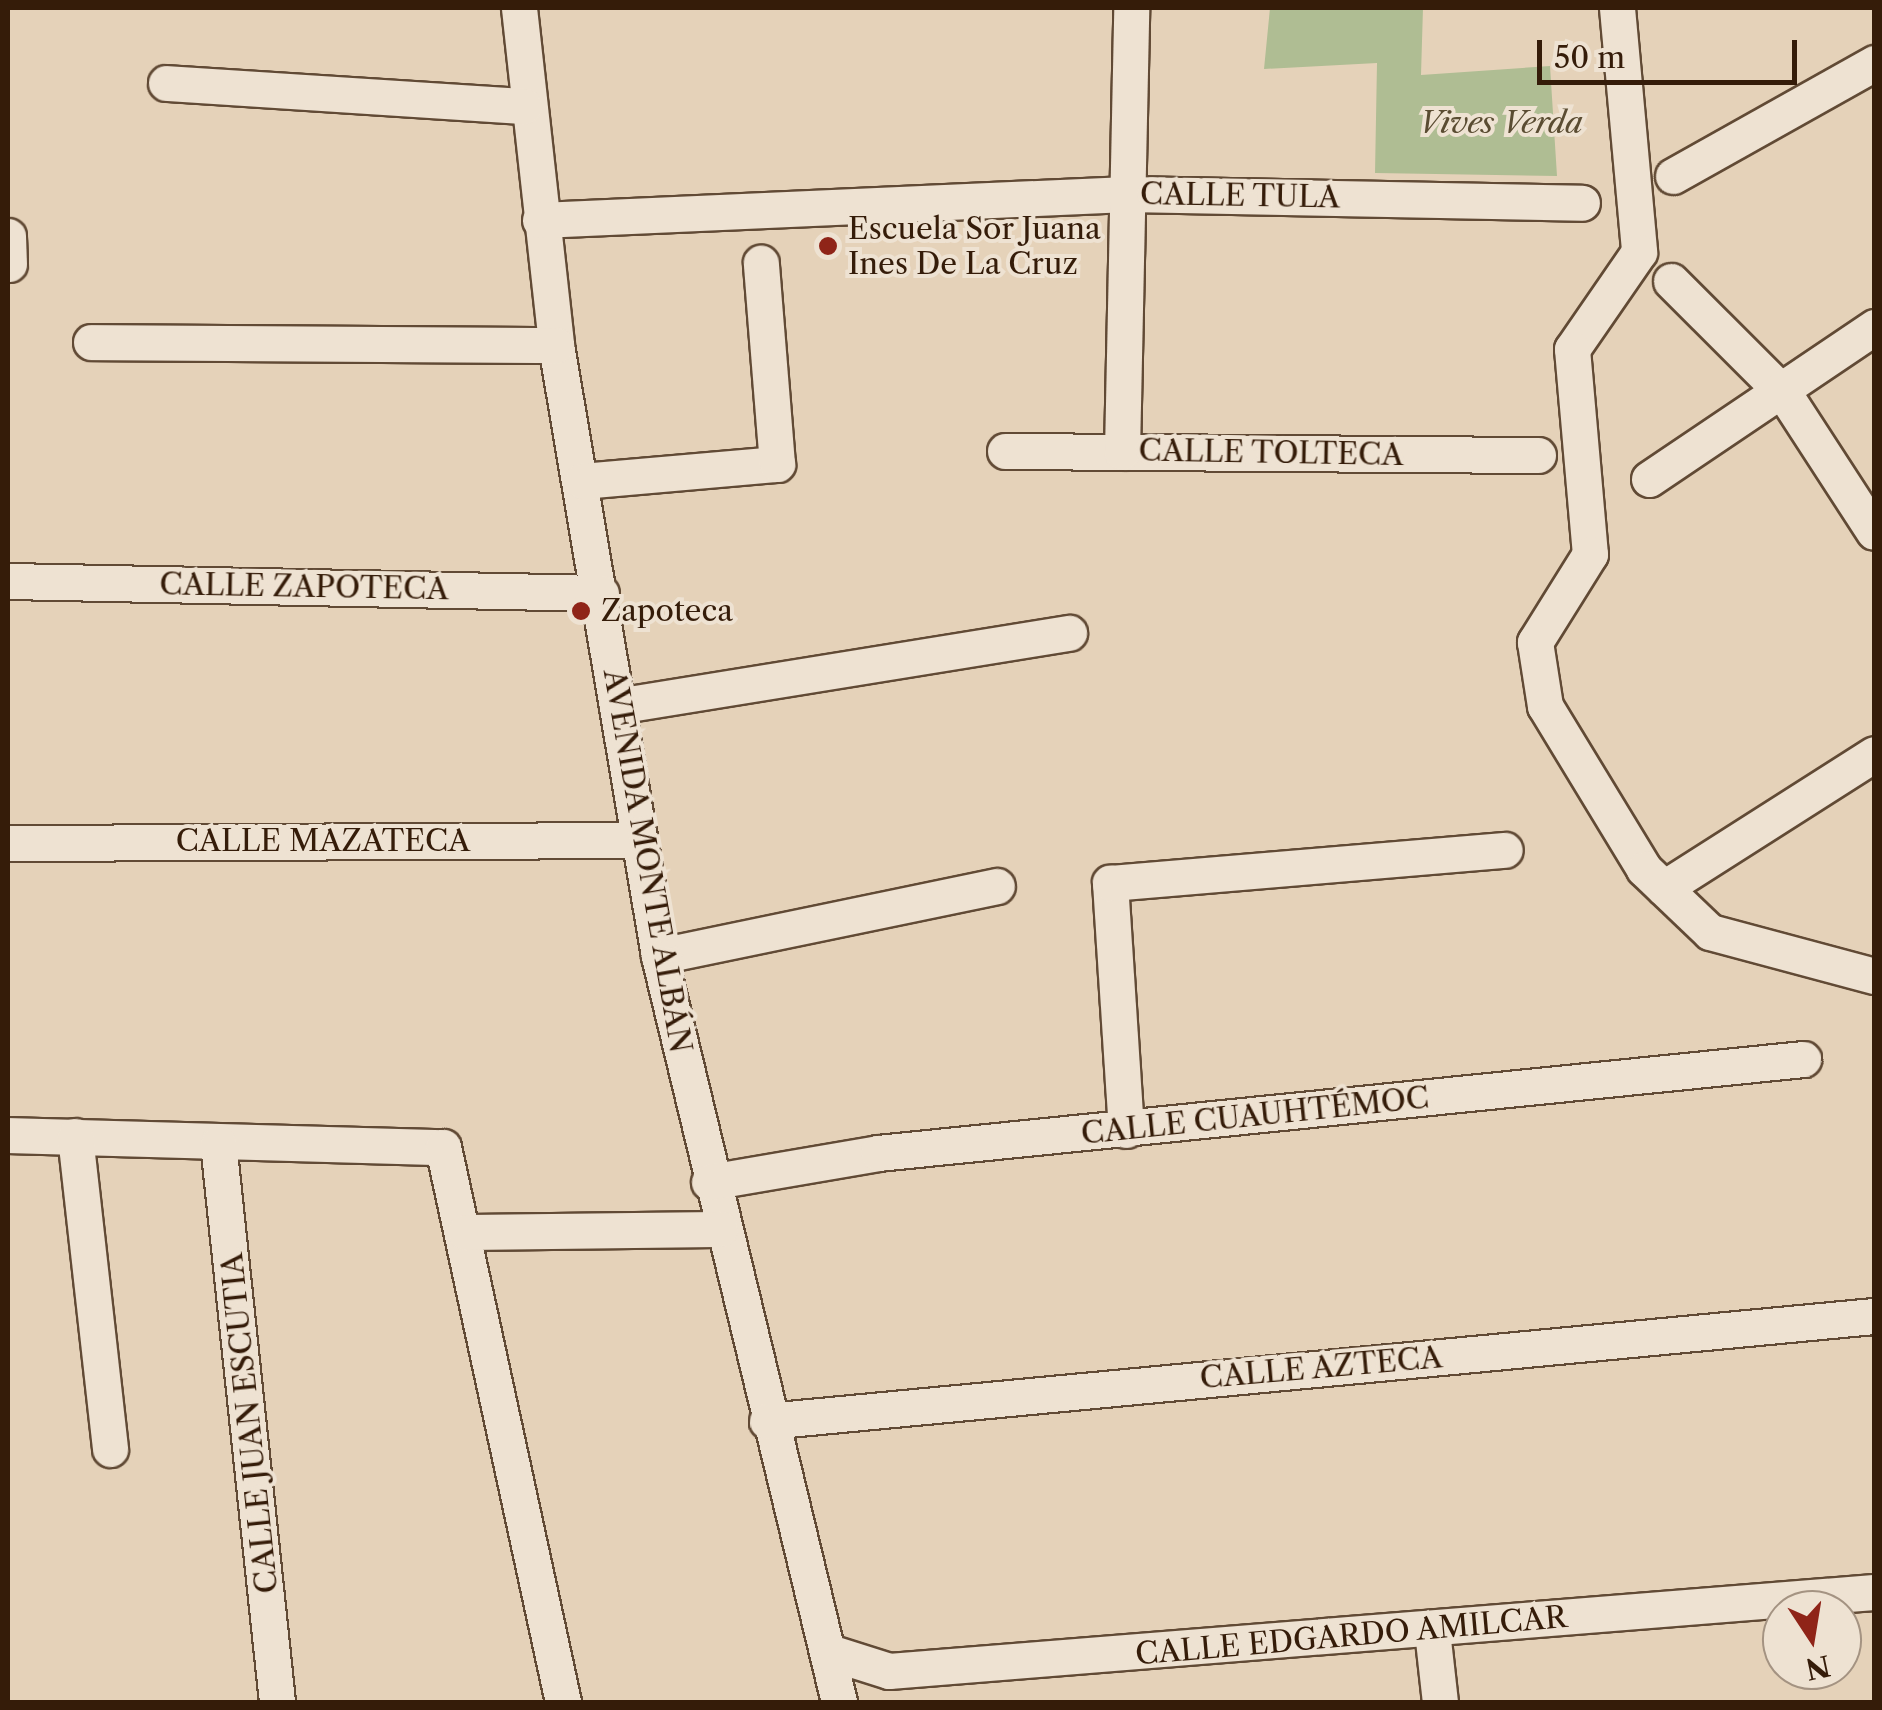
<!DOCTYPE html>
<meta charset="utf-8">
<style>
body{margin:0}
#map{position:relative;width:1882px;height:1710px;overflow:hidden;background:#e5d2b9;font-family:"Libre Caslon Text",serif}
div>[style]{position:absolute}
.green>*{inset:0;background:#afbd93}
.roads{filter:drop-shadow(2px 0 #614a35) drop-shadow(-2px 0 #614a35) drop-shadow(0 2px #614a35) drop-shadow(0 -2px #614a35)}
.minor>*{height:35px;margin:-17.5px;padding:0 17.5px;transform-origin:17.5px;border-radius:17.5px;background:#eee2d2}
.dots>*{width:28px;height:28px;translate:-50% -50%;box-sizing:border-box;border:5px solid #eee2d2;border-radius:50%}
span{translate:-50% -50%;white-space:nowrap;text-align:center;line-height:1.15;-webkit-text-stroke:8px #eee2d2;paint-order:stroke}
.park-label{font-size:30px;color:#5a4c32;font-style:italic}
.street-label{font-size:30px;color:#351c09}
.poi-label{font-size:30px;color:#351c09}
.left{translate:0 -50%;text-align:left}
.frame{position:absolute;inset:0;border:10px solid #351c09;pointer-events:none}
.north{position:absolute;left:1762px;top:1590px;width:100px;height:100px;box-sizing:border-box;background:#eee2d2;border:2px solid #a49382;border-radius:50%;rotate:168deg;font-size:28px;font-weight:700;line-height:40px;text-align:center;color:#351c09}
.north::after{content:'';display:block;margin:auto;width:35px;height:45px;background:#8f2418;clip-path:polygon(50% 0,100% 100%,50% 72%,0 100%)}
.scale{position:absolute;left:1537px;top:40px;width:260px;height:45px;box-sizing:border-box;border:5px solid #351c09;border-top:0;padding-left:12px;font-size:30px;line-height:35px;white-space:nowrap;color:#351c09;-webkit-text-stroke:8px #eee2d2;paint-order:stroke}
</style>
<div id="map">
<div class="green">
<div style="clip-path:polygon(1270px 8px,1423px 8px,1421px 75px,1550px 66px,1557px 176px,1375px 173px,1377px 63px,1264px 69px)"></div>
</div>
<div class="roads">
<div class="minor">
<div style="left:519px;top:8px;width:339px;rotate:83.7deg"></div>
<div style="left:556px;top:345px;width:620px;rotate:80.43deg"></div>
<div style="left:659px;top:956px;width:767px;rotate:76.43deg"></div>
<div style="left:1617px;top:8px;width:245px;rotate:84.8deg"></div>
<div style="left:1639px;top:252px;width:118px;rotate:124.6deg"></div>
<div style="left:1572px;top:349px;width:206px;rotate:85deg"></div>
<div style="left:1590px;top:554px;width:104px;rotate:122deg"></div>
<div style="left:1535px;top:642px;width:65px;rotate:81.1deg"></div>
<div style="left:1545px;top:706px;width:191px;rotate:58.7deg"></div>
<div style="left:1644px;top:869px;width:91px;rotate:43.7deg"></div>
<div style="left:1710px;top:932px;width:170px;rotate:15deg"></div>
<div style="left:166px;top:83px;width:359px;rotate:3.7deg"></div>
<div style="left:1673px;top:176px;width:231px;rotate:-29.3deg"></div>
<div style="left:540px;top:220px;width:588px;rotate:-2.54deg"></div>
<div style="left:1127px;top:194px;width:455px;rotate:1.1deg"></div>
<div style="left:8px;top:236px;width:28px;rotate:88deg"></div>
<div style="left:1671px;top:281px;width:161px;rotate:45deg"></div>
<div style="left:1785px;top:395px;width:163px;rotate:57deg"></div>
<div style="left:91px;top:342px;width:465px;rotate:0.4deg"></div>
<div style="left:1005px;top:451px;width:533px;rotate:0.43deg"></div>
<div style="left:1122px;top:452px;width:444px;rotate:-88.8deg"></div>
<div style="left:1649px;top:479px;width:272px;rotate:-34deg"></div>
<div style="left:582px;top:481px;width:196px;rotate:-5deg"></div>
<div style="left:777px;top:464px;width:202px;rotate:-94.6deg"></div>
<div style="left:8px;top:581px;width:593px;rotate:1.16deg"></div>
<div style="left:617px;top:706px;width:458px;rotate:-9.2deg"></div>
<div style="left:8px;top:843px;width:631px;rotate:-0.27deg"></div>
<div style="left:1664px;top:888px;width:249px;rotate:-32.5deg"></div>
<div style="left:659px;top:956px;width:345px;rotate:-11.7deg"></div>
<div style="left:1126px;top:1130px;width:248px;rotate:-93.7deg"></div>
<div style="left:1110px;top:883px;width:396px;rotate:-4.8deg"></div>
<div style="left:8px;top:1135px;width:435px;rotate:1.6deg"></div>
<div style="left:443px;top:1147px;width:568px;rotate:77.8deg"></div>
<div style="left:75px;top:1136px;width:315px;rotate:83.6deg"></div>
<div style="left:218px;top:1143px;width:562px;rotate:83.97deg"></div>
<div style="left:709px;top:1182px;width:171px;rotate:-9.7deg"></div>
<div style="left:878px;top:1153px;width:930px;rotate:-5.8deg"></div>
<div style="left:465px;top:1232px;width:255px;rotate:-0.7deg"></div>
<div style="left:767px;top:1421px;width:1112px;rotate:-5.42deg"></div>
<div style="left:1432px;top:1631px;width:71px;rotate:83.6deg"></div>
<div style="left:829px;top:1652px;width:63px;rotate:17.6deg"></div>
<div style="left:889px;top:1671px;width:988px;rotate:-4.59deg"></div>
</div>
</div>
<div class="dots">
<div style="left:828px;top:246px;background:#8f2418"></div>
<div style="left:581px;top:611px;background:#8f2418"></div>
</div>
<div class="park-label">
<span style="left:1501px;top:123px">Vives Verda</span>
</div>
<div class="street-label">
<span style="left:1240px;top:196px;rotate:1deg">CALLE TULA</span>
<span style="left:1271px;top:453px;rotate:1deg">CALLE TOLTECA</span>
<span style="left:304px;top:587px;rotate:1deg">CALLE ZAPOTECA</span>
<span style="left:323px;top:841px">CALLE MAZATECA</span>
<span style="left:647px;top:861px;rotate:80deg">AVENIDA MONTE ALBÁN</span>
<span style="left:1255px;top:1116px;rotate:-6deg">CALLE CUAUHTÉMOC</span>
<span style="left:1321px;top:1368px;rotate:-5deg">CALLE AZTECA</span>
<span style="left:250px;top:1423px;rotate:-96deg">CALLE JUAN ESCUTIA</span>
<span style="left:1351px;top:1636px;rotate:-5deg">CALLE EDGARDO AMILCAR</span>
</div>
<div class="poi-label">
<span class="left" style="left:848px;top:246px">Escuela Sor Juana<br>Ines De La Cruz</span>
<span class="left" style="left:601px;top:611px">Zapoteca</span>
</div>
<div class="frame"></div>
<div class="north">N</div>
<div class="scale">50 m</div>
</div>
